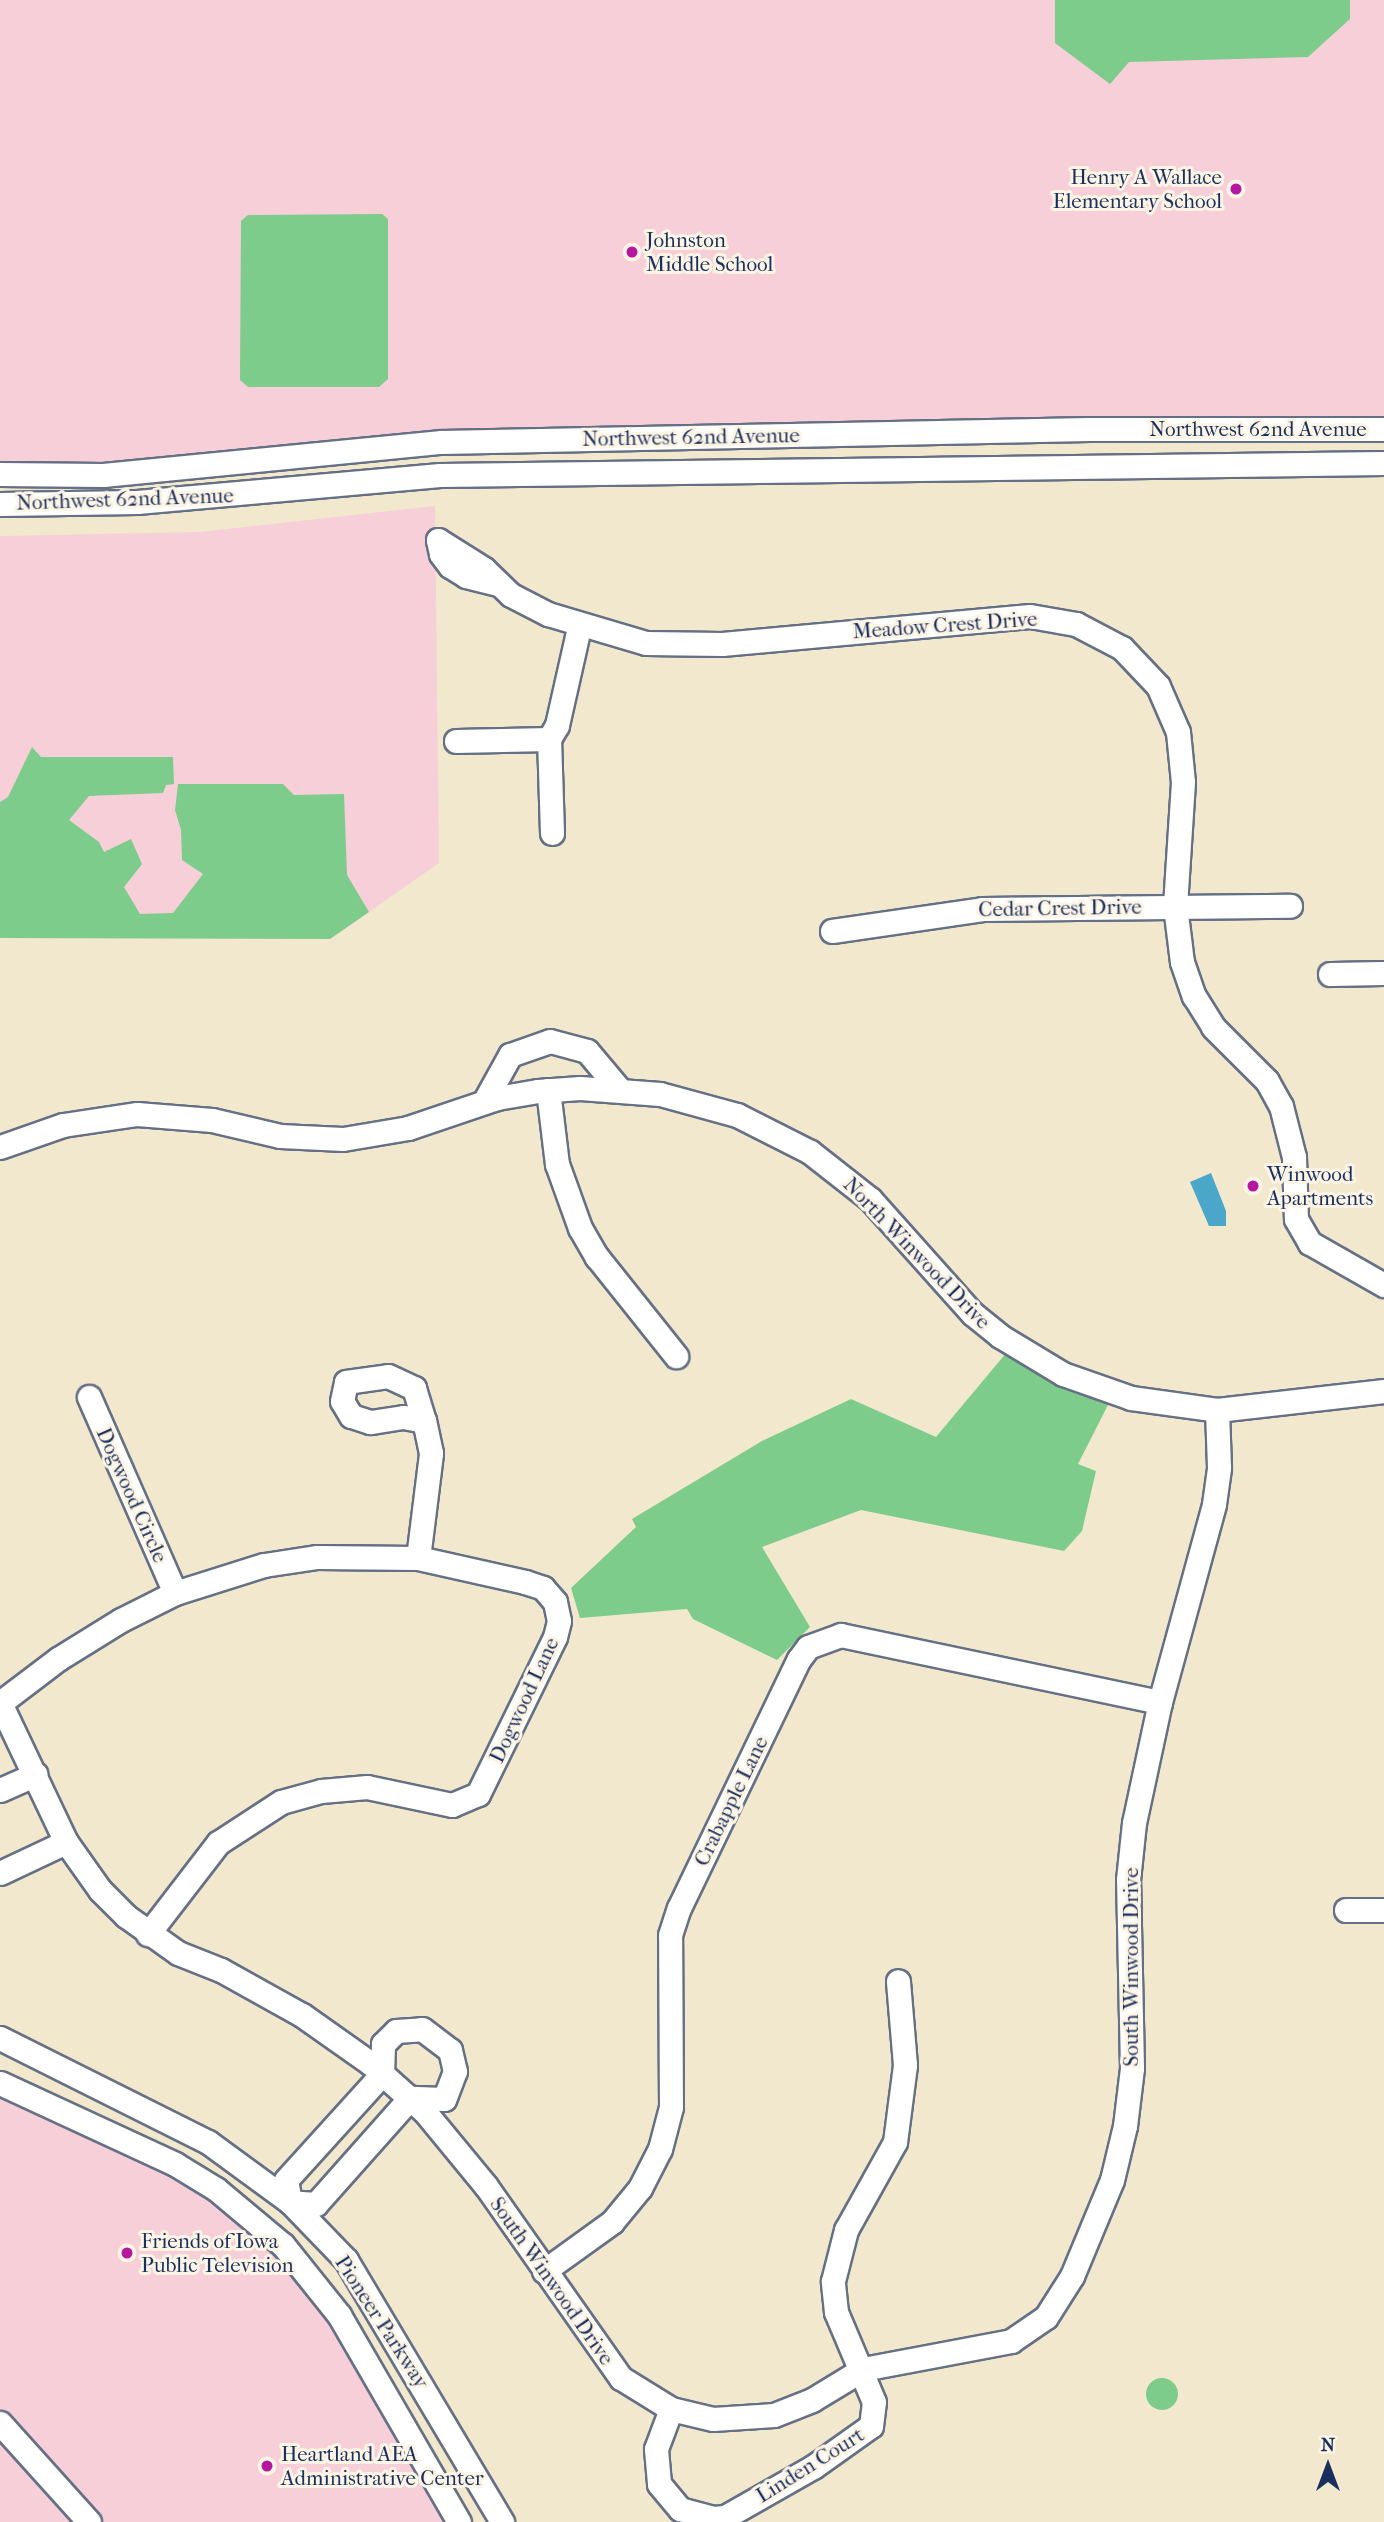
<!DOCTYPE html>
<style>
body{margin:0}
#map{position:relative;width:1384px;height:2522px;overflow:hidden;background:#f2e8cd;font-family:"IM FELL French Canon",serif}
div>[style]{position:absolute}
.built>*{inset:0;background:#f6cfd8}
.green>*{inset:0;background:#7dcc8c}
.round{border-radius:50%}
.water>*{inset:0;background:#4ba7c9}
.roads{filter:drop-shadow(2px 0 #667085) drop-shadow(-2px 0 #667085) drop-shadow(0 2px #667085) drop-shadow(0 -2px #667085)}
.minor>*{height:23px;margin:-11.5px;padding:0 11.5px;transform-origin:11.5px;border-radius:11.5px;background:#fff}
.dots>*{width:19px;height:19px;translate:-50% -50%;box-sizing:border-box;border:4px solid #fcf5e5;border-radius:50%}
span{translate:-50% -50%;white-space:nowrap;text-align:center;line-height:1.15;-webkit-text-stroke:6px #fcf5e5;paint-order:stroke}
.poi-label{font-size:21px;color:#1b2f5e}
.right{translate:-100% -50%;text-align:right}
.left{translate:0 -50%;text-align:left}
.street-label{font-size:21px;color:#1b2f5e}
.north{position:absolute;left:1293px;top:2431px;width:70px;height:70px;-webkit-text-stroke:5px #fcf5e5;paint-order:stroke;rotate:0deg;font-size:19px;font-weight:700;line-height:28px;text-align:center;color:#1b2f5e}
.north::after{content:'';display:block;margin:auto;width:24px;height:32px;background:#1b2f5e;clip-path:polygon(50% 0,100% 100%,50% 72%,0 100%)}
</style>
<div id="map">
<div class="built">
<div style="clip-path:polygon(0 0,1384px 0,1384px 429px,441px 442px,103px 475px,0 464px)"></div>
<div style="clip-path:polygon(435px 506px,439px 863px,330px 939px,0 938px,0 536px,200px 532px)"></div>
<div style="clip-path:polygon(0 2091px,190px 2181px,305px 2278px,451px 2522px,0 2522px)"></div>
</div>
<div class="green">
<div style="clip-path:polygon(1055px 0,1350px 0,1350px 19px,1308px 57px,1129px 62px,1110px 84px,1055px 43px)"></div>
<div style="clip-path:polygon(382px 214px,388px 219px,388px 379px,379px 387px,248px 387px,240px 380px,241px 221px,248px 215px)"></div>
<div style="clip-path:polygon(32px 747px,41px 757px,173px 757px,174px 784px,166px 785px,163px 793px,89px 796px,69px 820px,99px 842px,104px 852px,131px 839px,142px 864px,124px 887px,140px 914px,173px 913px,203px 874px,182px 860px,181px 830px,175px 810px,178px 784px,283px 784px,294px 795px,344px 794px,347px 875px,369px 912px,330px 939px,0 938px,0 802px,8px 797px)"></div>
<div style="clip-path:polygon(1007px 1352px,1058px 1382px,1110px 1401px,1078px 1464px,1096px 1471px,1082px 1531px,1064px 1551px,861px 1510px,762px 1547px,810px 1627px,777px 1660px,693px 1619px,687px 1609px,580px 1618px,571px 1588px,636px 1527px,632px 1519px,762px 1441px,851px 1399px,936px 1437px)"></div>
<div class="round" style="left:1146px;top:2378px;width:32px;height:32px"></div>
</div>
<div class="water">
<div style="clip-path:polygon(1211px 1173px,1226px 1211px,1226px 1226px,1209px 1226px,1190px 1182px)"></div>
</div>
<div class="roads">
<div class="minor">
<div style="left:0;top:474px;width:103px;rotate:0.6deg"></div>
<div style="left:103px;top:475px;width:340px;rotate:-5.6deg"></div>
<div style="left:441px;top:442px;width:648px;rotate:-1.15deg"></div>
<div style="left:1089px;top:429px;width:295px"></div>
<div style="left:0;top:504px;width:137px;rotate:-0.8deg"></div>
<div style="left:137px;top:502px;width:304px;rotate:-5.1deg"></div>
<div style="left:440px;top:475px;width:944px;rotate:-0.73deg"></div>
<div style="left:438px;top:540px;width:54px;rotate:32.2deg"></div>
<div style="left:484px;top:569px;width:37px;rotate:44deg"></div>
<div style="left:511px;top:595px;width:42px;rotate:27.2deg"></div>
<div style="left:548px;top:614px;width:102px;rotate:16.5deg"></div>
<div style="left:646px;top:643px;width:76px;rotate:0.8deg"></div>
<div style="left:722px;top:644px;width:309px;rotate:-5.2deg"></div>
<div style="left:1030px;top:616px;width:47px;rotate:9.9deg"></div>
<div style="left:1076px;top:624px;width:52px;rotate:27.6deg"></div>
<div style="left:1122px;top:648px;width:52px;rotate:46.5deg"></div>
<div style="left:1158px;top:686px;width:50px;rotate:66.5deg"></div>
<div style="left:1178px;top:732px;width:50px;rotate:84.3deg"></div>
<div style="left:1183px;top:782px;width:124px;rotate:93.7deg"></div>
<div style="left:1175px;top:906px;width:56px;rotate:82.9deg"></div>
<div style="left:1182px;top:962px;width:36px;rotate:71deg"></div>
<div style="left:1194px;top:996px;width:36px;rotate:58deg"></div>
<div style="left:1213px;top:1027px;width:76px;rotate:45deg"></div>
<div style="left:1267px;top:1081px;width:29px;rotate:61deg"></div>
<div style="left:1281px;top:1106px;width:53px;rotate:75.7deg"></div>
<div style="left:1294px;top:1157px;width:62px;rotate:88.2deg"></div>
<div style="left:1296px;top:1219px;width:28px;rotate:60deg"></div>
<div style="left:1310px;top:1243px;width:85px;rotate:29.6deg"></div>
<div style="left:438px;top:540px;width:14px;rotate:78deg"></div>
<div style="left:441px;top:554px;width:15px;rotate:53deg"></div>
<div style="left:450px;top:566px;width:19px;rotate:32deg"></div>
<div style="left:466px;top:576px;width:32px;rotate:14deg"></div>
<div style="left:456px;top:741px;width:93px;rotate:-1.2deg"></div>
<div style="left:552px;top:833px;width:94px;rotate:-91.8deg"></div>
<div style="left:549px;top:739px;width:16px;rotate:-60deg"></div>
<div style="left:557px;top:725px;width:100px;rotate:-77.3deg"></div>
<div style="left:832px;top:931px;width:152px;rotate:-8.3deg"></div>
<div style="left:982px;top:909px;width:308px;rotate:-0.6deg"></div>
<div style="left:1330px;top:974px;width:54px;rotate:-1.1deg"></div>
<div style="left:548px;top:1090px;width:75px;rotate:83.1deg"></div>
<div style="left:557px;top:1164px;width:68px;rotate:70.2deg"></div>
<div style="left:580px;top:1228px;width:34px;rotate:60deg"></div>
<div style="left:597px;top:1257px;width:127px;rotate:51.4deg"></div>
<div style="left:484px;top:1102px;width:54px;rotate:-61deg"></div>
<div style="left:510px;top:1055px;width:42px;rotate:-19.3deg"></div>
<div style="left:550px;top:1041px;width:38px;rotate:15deg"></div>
<div style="left:587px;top:1051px;width:50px;rotate:49.9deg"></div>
<div style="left:0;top:1147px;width:67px;rotate:-19.2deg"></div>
<div style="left:63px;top:1125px;width:75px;rotate:-8.5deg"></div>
<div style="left:137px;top:1114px;width:75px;rotate:4.6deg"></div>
<div style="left:212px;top:1120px;width:70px;rotate:13.2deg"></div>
<div style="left:280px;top:1136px;width:63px;rotate:2.7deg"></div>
<div style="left:343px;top:1139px;width:66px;rotate:-9.6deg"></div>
<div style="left:408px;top:1128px;width:94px;rotate:-18.6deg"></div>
<div style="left:497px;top:1098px;width:42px;rotate:-9.7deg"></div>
<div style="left:538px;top:1091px;width:42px;rotate:-4.1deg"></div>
<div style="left:580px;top:1088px;width:80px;rotate:4.3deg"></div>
<div style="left:660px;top:1094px;width:80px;rotate:15.3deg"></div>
<div style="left:737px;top:1115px;width:82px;rotate:26.9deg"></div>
<div style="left:810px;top:1152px;width:76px;rotate:38.1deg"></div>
<div style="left:870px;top:1199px;width:154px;rotate:48.2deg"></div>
<div style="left:973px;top:1314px;width:35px;rotate:39deg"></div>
<div style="left:1000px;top:1336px;width:74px;rotate:31.1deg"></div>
<div style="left:1063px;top:1374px;width:72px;rotate:19.4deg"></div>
<div style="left:1131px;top:1398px;width:87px;rotate:7.9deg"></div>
<div style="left:1217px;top:1410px;width:168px;rotate:-6.5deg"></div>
<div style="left:388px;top:1376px;width:29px;rotate:25deg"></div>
<div style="left:414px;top:1388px;width:34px;rotate:73deg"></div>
<div style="left:424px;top:1421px;width:21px;rotate:-169deg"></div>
<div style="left:403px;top:1417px;width:33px;rotate:171deg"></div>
<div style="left:370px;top:1422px;width:20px;rotate:-162deg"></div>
<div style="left:351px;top:1416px;width:17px;rotate:-121deg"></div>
<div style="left:342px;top:1401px;width:19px;rotate:-78deg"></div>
<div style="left:346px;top:1382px;width:42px;rotate:-8.1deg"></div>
<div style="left:89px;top:1397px;width:214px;rotate:66.3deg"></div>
<div style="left:418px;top:1558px;width:106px;rotate:-82.9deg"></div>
<div style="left:431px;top:1453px;width:33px;rotate:-102deg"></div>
<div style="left:0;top:1703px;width:154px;rotate:64.6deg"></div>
<div style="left:66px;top:1842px;width:59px;rotate:54.7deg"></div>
<div style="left:100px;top:1890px;width:37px;rotate:45deg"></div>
<div style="left:126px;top:1916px;width:64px;rotate:35.4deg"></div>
<div style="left:178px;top:1953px;width:46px;rotate:21.6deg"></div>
<div style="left:221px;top:1970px;width:93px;rotate:29.1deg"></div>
<div style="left:302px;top:2015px;width:83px;rotate:35.2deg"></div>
<div style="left:370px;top:2063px;width:74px;rotate:41.7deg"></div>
<div style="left:425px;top:2112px;width:96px;rotate:50.5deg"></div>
<div style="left:486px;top:2186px;width:235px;rotate:54.9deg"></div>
<div style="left:621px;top:2378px;width:59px;rotate:31.8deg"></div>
<div style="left:671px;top:2409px;width:43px;rotate:13.4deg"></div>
<div style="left:713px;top:2419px;width:61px;rotate:-3.8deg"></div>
<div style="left:774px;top:2415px;width:41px;rotate:-21.5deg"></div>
<div style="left:812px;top:2400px;width:60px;rotate:-31.3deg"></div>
<div style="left:863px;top:2369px;width:151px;rotate:-10.7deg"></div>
<div style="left:1011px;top:2341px;width:42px;rotate:-34.4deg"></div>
<div style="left:1046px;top:2317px;width:49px;rotate:-57.6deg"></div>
<div style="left:1072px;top:2276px;width:104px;rotate:-67.4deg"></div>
<div style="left:1112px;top:2180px;width:56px;rotate:-76.5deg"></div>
<div style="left:1125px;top:2126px;width:58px;rotate:-83.1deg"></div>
<div style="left:1132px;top:2068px;width:188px;rotate:-91.2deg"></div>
<div style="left:1128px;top:1880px;width:57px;rotate:-84deg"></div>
<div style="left:1134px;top:1823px;width:124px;rotate:-77.9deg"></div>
<div style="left:1160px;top:1702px;width:205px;rotate:-74.7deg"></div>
<div style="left:1214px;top:1504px;width:37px;rotate:-82deg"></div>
<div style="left:1219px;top:1467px;width:57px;rotate:-92deg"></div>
<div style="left:0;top:1703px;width:73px;rotate:-37.2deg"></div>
<div style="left:58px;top:1659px;width:74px;rotate:-31.8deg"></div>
<div style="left:121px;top:1620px;width:60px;rotate:-26.6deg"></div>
<div style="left:175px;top:1593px;width:93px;rotate:-17.5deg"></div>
<div style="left:264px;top:1565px;width:54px;rotate:-8.6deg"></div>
<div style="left:317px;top:1557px;width:101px;rotate:0.6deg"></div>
<div style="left:418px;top:1558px;width:110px;rotate:12.6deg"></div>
<div style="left:525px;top:1582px;width:19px;rotate:18deg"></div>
<div style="left:543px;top:1588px;width:18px;rotate:49deg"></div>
<div style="left:555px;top:1602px;width:19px;rotate:78deg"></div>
<div style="left:559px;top:1621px;width:16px;rotate:104deg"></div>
<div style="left:555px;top:1637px;width:175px;rotate:116.1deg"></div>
<div style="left:478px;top:1794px;width:28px;rotate:157deg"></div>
<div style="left:452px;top:1805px;width:87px;rotate:-168deg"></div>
<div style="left:367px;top:1787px;width:46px;rotate:175deg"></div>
<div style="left:321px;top:1791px;width:41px;rotate:164.6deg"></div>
<div style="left:281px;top:1802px;width:75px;rotate:146.9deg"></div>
<div style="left:218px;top:1843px;width:115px;rotate:127.6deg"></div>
<div style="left:0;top:1790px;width:39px;rotate:-24deg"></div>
<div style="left:0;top:1873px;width:73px;rotate:-25.2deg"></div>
<div style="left:1346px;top:1910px;width:38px"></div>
<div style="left:422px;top:2029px;width:35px;rotate:37deg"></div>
<div style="left:450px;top:2050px;width:22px;rotate:77deg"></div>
<div style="left:455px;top:2071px;width:30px;rotate:111deg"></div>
<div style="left:444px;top:2099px;width:34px;rotate:-178deg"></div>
<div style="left:410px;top:2098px;width:142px;rotate:131.6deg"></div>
<div style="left:316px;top:2204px;width:26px;rotate:-176deg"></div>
<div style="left:290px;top:2202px;width:22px;rotate:-100deg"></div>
<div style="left:286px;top:2180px;width:143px;rotate:-47.8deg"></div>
<div style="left:382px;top:2074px;width:30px;rotate:-88deg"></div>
<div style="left:383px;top:2044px;width:18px;rotate:-45deg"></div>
<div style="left:396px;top:2031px;width:26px;rotate:-4deg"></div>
<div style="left:0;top:2038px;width:233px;rotate:26.6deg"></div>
<div style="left:208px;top:2142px;width:102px;rotate:36.2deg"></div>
<div style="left:290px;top:2202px;width:81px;rotate:46deg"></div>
<div style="left:346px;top:2260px;width:305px;rotate:59.2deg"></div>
<div style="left:0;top:2083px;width:193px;rotate:24.8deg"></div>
<div style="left:175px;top:2164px;width:48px;rotate:31.4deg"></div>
<div style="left:216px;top:2189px;width:87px;rotate:39.9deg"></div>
<div style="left:283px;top:2245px;width:90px;rotate:51.3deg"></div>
<div style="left:339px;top:2315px;width:239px;rotate:59.9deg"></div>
<div style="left:544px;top:2271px;width:84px;rotate:-35.8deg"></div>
<div style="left:612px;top:2222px;width:44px;rotate:-50.5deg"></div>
<div style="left:640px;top:2188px;width:44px;rotate:-62.9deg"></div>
<div style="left:660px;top:2149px;width:43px;rotate:-75.3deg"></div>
<div style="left:671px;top:2107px;width:172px;rotate:-90.3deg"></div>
<div style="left:670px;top:1935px;width:28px;rotate:-72deg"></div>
<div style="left:679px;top:1908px;width:276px;rotate:-64.3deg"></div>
<div style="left:799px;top:1659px;width:15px;rotate:-53deg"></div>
<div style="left:808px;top:1647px;width:35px;rotate:-20deg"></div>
<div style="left:841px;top:1635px;width:326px;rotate:11.9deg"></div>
<div style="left:671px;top:2409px;width:43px;rotate:110.6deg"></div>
<div style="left:656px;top:2449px;width:35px;rotate:85deg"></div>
<div style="left:659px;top:2484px;width:33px;rotate:50deg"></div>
<div style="left:680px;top:2509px;width:34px;rotate:15deg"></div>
<div style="left:713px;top:2518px;width:12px;rotate:-5deg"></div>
<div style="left:725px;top:2517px;width:101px;rotate:-29.6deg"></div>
<div style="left:813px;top:2467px;width:71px;rotate:-35.3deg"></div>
<div style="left:871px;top:2426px;width:24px;rotate:-83deg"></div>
<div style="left:874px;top:2402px;width:98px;rotate:-112.9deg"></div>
<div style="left:836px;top:2312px;width:31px;rotate:-96deg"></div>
<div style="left:833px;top:2281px;width:53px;rotate:-75.7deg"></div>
<div style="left:846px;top:2230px;width:101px;rotate:-60.9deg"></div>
<div style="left:895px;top:2142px;width:78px;rotate:-82.6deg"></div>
<div style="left:905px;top:2065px;width:84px;rotate:-94.8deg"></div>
<div style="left:0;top:2423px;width:133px;rotate:48deg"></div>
</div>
</div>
<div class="dots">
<div style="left:1236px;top:189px;background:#b5179e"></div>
<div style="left:632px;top:252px;background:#b5179e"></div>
<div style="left:1253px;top:1186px;background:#b5179e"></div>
<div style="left:127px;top:2253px;background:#b5179e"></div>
<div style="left:267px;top:2466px;background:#b5179e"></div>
</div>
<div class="poi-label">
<span class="right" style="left:1222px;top:189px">Henry A Wallace<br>Elementary School</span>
<span class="left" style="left:646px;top:252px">Johnston<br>Middle School</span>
<span class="left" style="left:1267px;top:1186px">Winwood<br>Apartments</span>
<span class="left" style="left:141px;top:2253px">Friends of Iowa<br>Public Television</span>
<span class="left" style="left:281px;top:2466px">Heartland AEA<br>Administrative Center</span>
</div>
<div class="street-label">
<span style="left:1258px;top:429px">Northwest 62nd Avenue</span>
<span style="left:691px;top:437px;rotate:-1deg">Northwest 62nd Avenue</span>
<span style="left:125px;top:499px;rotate:-2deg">Northwest 62nd Avenue</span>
<span style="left:945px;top:625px;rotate:-4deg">Meadow Crest Drive</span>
<span style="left:1060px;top:908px;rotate:-1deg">Cedar Crest Drive</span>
<span style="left:917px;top:1253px;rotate:46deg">North Winwood Drive</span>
<span style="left:132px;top:1495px;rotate:66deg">Dogwood Circle</span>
<span style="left:524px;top:1700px;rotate:-65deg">Dogwood Lane</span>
<span style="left:731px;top:1801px;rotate:-64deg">Crabapple Lane</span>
<span style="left:1131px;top:1967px;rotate:-90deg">South Winwood Drive</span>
<span style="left:552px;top:2281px;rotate:55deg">South Winwood Drive</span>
<span style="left:382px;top:2322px;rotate:57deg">Pioneer Parkway</span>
<span style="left:810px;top:2465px;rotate:-32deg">Linden Court</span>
</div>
<div class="north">N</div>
</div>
